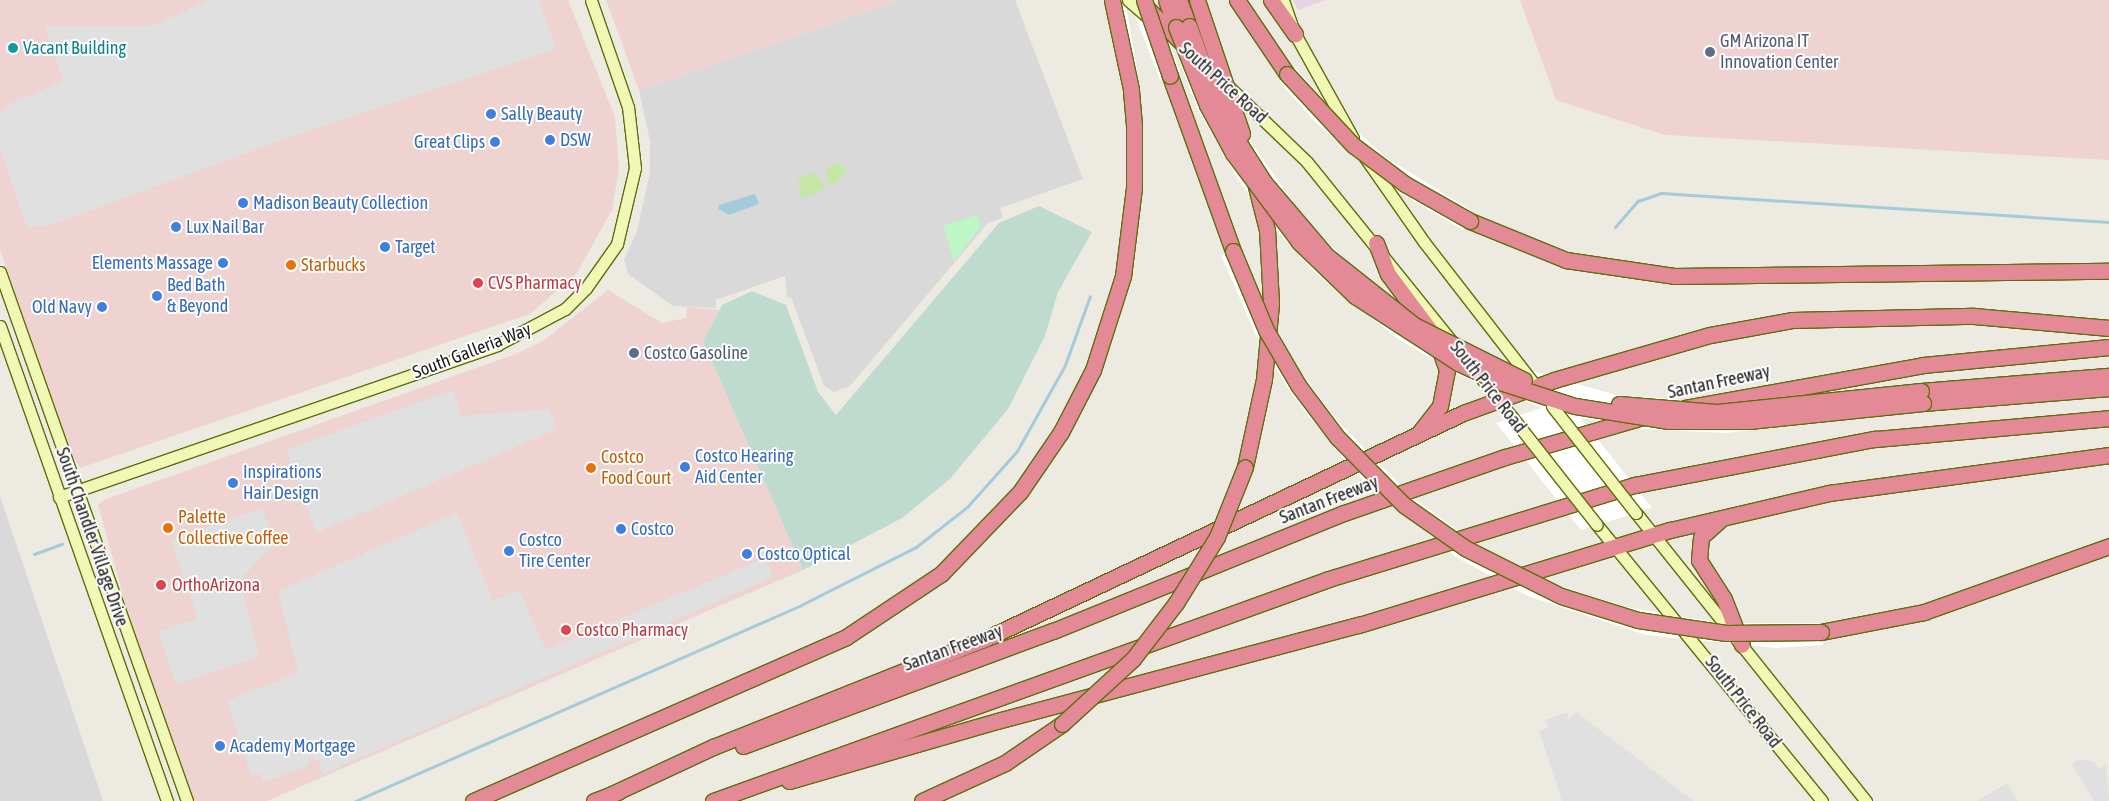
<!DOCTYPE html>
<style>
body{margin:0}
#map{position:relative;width:2109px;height:801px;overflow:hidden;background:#edeae2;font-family:"Asap Condensed",sans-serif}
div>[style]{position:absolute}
.residential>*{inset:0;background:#dad9d9}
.commercial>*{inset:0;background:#eed3d1}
.industrial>*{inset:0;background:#e6d4e2}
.grass>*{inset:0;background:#c4e7a8}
.wetland>*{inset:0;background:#bfdbcf}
.park>*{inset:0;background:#bef7c6}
.parking>*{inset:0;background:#e0e0e0}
.water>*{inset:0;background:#a3cbda}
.pier>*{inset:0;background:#fff}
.stream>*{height:3px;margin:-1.5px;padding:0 1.5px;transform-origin:1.5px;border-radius:1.5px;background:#a3cbda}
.roads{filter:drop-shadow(1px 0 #5e6f07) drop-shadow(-1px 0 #5e6f07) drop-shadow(0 1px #5e6f07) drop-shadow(0 -1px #5e6f07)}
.secondary>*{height:11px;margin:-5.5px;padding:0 5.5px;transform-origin:5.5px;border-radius:5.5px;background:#f1f7b5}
.highway>*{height:15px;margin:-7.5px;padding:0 7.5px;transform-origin:7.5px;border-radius:7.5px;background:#e48a97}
.bridges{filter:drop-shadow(1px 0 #5e6f07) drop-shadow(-1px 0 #5e6f07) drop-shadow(0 1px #5e6f07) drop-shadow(0 -1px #5e6f07)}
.secondary-bridge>*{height:11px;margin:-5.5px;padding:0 5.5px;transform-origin:5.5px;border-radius:5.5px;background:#f1f7b5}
.highway-bridge>*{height:15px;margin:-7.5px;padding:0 7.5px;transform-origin:7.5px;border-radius:7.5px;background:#e48a97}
.dots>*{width:14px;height:14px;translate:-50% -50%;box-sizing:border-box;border:2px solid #fff;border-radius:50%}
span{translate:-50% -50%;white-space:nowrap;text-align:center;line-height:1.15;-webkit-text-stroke:4px #fff;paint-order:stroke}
.service-label{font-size:18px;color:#4e5e75}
.left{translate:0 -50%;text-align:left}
.culture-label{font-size:18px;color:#0d838f}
.street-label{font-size:18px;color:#1c1c1c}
.shop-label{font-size:18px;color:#366cbe}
.right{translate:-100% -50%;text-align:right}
.food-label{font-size:18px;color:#c56008}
.health-label{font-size:18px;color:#be3a42}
</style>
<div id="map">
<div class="residential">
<div style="clip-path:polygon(901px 0,1015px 0,1083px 179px,1000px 208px,1003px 218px,988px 223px,850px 386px,834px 392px,824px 386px,791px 297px,787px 298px,785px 276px,716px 300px,716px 308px,673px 306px,628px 274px,624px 260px,637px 231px,650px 172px,650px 141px,639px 90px)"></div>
<div style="clip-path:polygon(0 496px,103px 801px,0 801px)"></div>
</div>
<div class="commercial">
<div style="clip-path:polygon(0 0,568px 0,615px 117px,619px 169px,612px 210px,577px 273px,530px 314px,80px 468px,69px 450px,0 250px)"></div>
<div style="clip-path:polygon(606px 0,901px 0,639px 90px)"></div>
<div style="clip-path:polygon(1520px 0,2109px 0,2109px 160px,1665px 135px,1556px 100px)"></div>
<div style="clip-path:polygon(608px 290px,662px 323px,686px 318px,687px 307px,719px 310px,703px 341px,803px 570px,267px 801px,194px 801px,131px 624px,98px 505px,106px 499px,516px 354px,543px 341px)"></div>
</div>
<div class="industrial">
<div style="clip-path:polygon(1293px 0,1326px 0,1298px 10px)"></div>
</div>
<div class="grass">
<div style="clip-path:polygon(839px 163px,847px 171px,831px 187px,825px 169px)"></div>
<div style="clip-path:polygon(816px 172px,826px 188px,801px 199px,798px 179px)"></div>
</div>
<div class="wetland">
<div style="clip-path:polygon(1039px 206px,1092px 232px,1058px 292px,1045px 336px,1008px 409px,950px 479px,902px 518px,803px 570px,703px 341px,722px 305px,752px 291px,786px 305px,818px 392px,836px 415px,999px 223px)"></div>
</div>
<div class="park">
<div style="clip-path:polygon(977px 215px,981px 226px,954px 261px,943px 226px)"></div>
</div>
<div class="parking">
<div style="clip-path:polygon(208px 0,539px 0,556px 49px,287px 138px,51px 225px,27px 228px,0 148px,0 116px,7px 105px,63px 81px,45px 26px,152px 26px)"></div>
<div style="clip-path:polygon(453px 390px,461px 416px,549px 409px,557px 429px,316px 533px,286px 450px)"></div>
<div style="clip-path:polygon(262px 508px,276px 543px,240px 580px,259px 657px,176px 684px,158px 632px,198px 618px,171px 540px)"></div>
<div style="clip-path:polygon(457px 513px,493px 601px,519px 590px,546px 650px,765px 558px,773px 577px,323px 774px,319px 762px,309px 757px,308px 766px,264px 782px,260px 774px,251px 776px,227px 701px,298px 673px,278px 591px)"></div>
<div style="clip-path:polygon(1567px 712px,1569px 719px,1576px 712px,1694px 801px,1562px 801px,1539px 731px,1548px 728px,1545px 720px)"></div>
<div style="clip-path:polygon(2079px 759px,2094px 762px,2098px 769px,2106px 765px,2109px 801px,2094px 801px,2072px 765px)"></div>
<div style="clip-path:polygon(2007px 783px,2018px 801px,1977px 801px)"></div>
</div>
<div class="water">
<div style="clip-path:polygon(755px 194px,759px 204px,729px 215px,718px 209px,719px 205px)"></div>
</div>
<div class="pier">
<div style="clip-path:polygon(1105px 0,1125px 0,1140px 87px,1124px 90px)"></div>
<div style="clip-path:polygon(1129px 0,1154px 0,1180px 72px,1160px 80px)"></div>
<div style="clip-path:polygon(1157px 0,1188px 0,1243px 131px,1304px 218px,1359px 273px,1432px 326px,1507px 364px,1616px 395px,1722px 403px,1920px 383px,1924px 412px,1725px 433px,1643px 429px,1581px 418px,1652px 508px,1581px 530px,1496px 423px,1542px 408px,1459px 375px,1398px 339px,1314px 272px,1269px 222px,1237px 178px,1197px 108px)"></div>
<div style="clip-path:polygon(1295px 67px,1328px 105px,1384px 156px,1472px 211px,1463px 230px,1392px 188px,1314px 121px,1279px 81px)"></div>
<div style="clip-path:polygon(1241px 247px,1264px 304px,1296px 366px,1335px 418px,1411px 496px,1479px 546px,1557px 585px,1626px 607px,1720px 623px,1820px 623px,1823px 645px,1776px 648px,1646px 635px,1528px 596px,1456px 557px,1355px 473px,1292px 395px,1255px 333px,1221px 255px)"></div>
</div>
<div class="stream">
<div style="left:1615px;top:227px;width:35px;rotate:-49deg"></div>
<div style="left:1638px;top:201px;width:24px;rotate:-19deg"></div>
<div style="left:1661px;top:193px;width:449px;rotate:3.7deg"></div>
<div style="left:34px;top:554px;width:30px;rotate:-20deg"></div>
<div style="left:355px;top:801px;width:487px;rotate:-23.7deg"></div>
<div style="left:801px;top:605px;width:129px;rotate:-26.8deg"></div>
<div style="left:916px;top:547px;width:65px;rotate:-38.1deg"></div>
<div style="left:967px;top:507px;width:75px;rotate:-48.2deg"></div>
<div style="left:1017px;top:451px;width:98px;rotate:-60.8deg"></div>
<div style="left:1065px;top:365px;width:73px;rotate:-70.1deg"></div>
</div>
<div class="roads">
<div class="secondary">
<div style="left:1128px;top:0;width:28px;rotate:41deg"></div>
<div style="left:1283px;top:0;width:36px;rotate:71deg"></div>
<div style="left:1295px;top:34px;width:119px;rotate:60.9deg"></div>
<div style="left:1226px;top:84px;width:112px;rotate:43.9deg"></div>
<div style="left:1307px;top:162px;width:234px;rotate:51.1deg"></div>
<div style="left:1364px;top:156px;width:105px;rotate:55.1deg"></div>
<div style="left:1424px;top:242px;width:181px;rotate:52.2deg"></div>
<div style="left:0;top:272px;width:561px;rotate:70.53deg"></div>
<div style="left:0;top:326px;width:504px;rotate:70.63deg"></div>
<div style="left:1478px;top:374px;width:55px;rotate:51.7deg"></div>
<div style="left:59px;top:497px;width:464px;rotate:-19.1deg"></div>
<div style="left:497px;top:345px;width:77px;rotate:-27.9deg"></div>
<div style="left:565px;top:309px;width:30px;rotate:-45deg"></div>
<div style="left:586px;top:288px;width:54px;rotate:-54.8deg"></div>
<div style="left:617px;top:244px;width:78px;rotate:-76.7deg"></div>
<div style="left:635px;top:168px;width:61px;rotate:-96.5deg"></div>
<div style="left:628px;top:107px;width:113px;rotate:-109.1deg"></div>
<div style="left:1636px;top:513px;width:369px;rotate:51.4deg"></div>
<div style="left:1597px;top:525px;width:356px;rotate:50.8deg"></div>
</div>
<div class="highway">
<div style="left:1166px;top:0;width:29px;rotate:70deg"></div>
<div style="left:1179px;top:0;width:28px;rotate:69deg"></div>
<div style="left:1237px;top:0;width:89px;rotate:56deg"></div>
<div style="left:1271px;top:0;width:42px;rotate:54.8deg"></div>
<div style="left:1145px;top:6px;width:55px;rotate:45deg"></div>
<div style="left:1170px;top:76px;width:186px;rotate:70.2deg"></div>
<div style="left:1470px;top:221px;width:104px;rotate:22.1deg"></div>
<div style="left:1566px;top:260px;width:109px;rotate:8.4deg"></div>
<div style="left:1674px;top:276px;width:435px;rotate:-0.7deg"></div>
<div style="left:1376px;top:243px;width:33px;rotate:69deg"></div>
<div style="left:1388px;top:274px;width:79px;rotate:53.3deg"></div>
<div style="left:1435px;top:337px;width:35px;rotate:70deg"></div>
<div style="left:1447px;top:370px;width:37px;rotate:101deg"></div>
<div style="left:1440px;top:406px;width:34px;rotate:128deg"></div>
<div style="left:1921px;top:391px;width:189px;rotate:-4.6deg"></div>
<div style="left:1923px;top:403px;width:187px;rotate:-4.6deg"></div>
<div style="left:1685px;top:408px;width:242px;rotate:-10.2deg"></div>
<div style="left:1923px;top:365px;width:187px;rotate:-5.5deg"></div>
<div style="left:1245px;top:467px;width:90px;rotate:-77.8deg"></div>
<div style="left:1264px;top:379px;width:76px;rotate:-84.7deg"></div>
<div style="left:1271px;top:303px;width:73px;rotate:-93.1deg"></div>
<div style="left:1267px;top:230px;width:49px;rotate:-104.3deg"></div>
<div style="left:1720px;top:520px;width:25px;rotate:138deg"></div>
<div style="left:1701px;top:537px;width:23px;rotate:95deg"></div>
<div style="left:1699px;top:560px;width:46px;rotate:57.3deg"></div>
<div style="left:1724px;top:599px;width:49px;rotate:68.6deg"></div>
<div style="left:1821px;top:632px;width:105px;rotate:-11deg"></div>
<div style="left:1924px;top:612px;width:196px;rotate:-19.6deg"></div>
<div style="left:743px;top:746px;width:331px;rotate:-20.4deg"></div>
<div style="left:1053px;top:631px;width:314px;rotate:-22.1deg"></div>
<div style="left:1344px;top:513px;width:170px;rotate:-19.2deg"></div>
<div style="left:1505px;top:457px;width:144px;rotate:-16.2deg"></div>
<div style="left:789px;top:781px;width:216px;rotate:-16.1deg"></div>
<div style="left:997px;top:721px;width:375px;rotate:-14.9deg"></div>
<div style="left:1359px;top:625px;width:325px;rotate:-17deg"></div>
<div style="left:1670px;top:530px;width:163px;rotate:-13.1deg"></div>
<div style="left:1829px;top:493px;width:283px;rotate:-7.7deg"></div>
<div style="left:610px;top:795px;width:114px;rotate:-25deg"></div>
<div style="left:713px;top:747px;width:293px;rotate:-21.7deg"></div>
<div style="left:985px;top:639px;width:529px;rotate:-25.3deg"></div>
<div style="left:1463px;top:413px;width:97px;rotate:-19.9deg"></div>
<div style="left:1554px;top:380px;width:162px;rotate:-16.1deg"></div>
<div style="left:1710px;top:335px;width:83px;rotate:-10.4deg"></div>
<div style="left:1792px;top:320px;width:182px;rotate:-1.3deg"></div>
<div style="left:1974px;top:316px;width:136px;rotate:5.1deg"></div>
<div style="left:473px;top:801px;width:407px;rotate:-23.7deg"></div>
<div style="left:846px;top:637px;width:114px;rotate:-33.6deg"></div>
<div style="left:941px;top:574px;width:114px;rotate:-46.1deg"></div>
<div style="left:1020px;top:492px;width:73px;rotate:-55.7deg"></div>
<div style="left:1061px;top:432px;width:70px;rotate:-62.7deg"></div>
<div style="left:1093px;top:370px;width:99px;rotate:-72.3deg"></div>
<div style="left:1123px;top:276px;width:89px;rotate:-82.9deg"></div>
<div style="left:1134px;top:188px;width:63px;rotate:-90deg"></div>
<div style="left:1134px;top:125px;width:36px;rotate:-95deg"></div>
<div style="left:1131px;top:89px;width:91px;rotate:-102.1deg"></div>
<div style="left:594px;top:801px;width:26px;rotate:-21deg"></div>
<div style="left:713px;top:801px;width:655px;rotate:-19.82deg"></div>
<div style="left:1329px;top:579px;width:320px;rotate:-17.1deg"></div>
<div style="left:1635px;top:485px;width:244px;rotate:-10.9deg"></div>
<div style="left:1875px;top:439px;width:235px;rotate:-5.1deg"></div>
<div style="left:922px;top:801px;width:91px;rotate:-24.6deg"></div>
<div style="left:1005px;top:763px;width:69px;rotate:-34.4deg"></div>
</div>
</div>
<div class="bridges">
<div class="secondary-bridge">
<div style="left:1552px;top:406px;width:136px;rotate:51.9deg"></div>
<div style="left:1512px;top:417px;width:137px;rotate:51.8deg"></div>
</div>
<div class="highway-bridge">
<div style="left:1144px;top:0;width:80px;rotate:71.1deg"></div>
<div style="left:1197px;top:0;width:141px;rotate:71.4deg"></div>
<div style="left:1189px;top:26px;width:74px;rotate:70.3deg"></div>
<div style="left:1214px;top:96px;width:57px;rotate:61.6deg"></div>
<div style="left:1241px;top:146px;width:43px;rotate:57.4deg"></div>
<div style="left:1264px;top:182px;width:97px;rotate:49.6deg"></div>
<div style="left:1327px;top:256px;width:111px;rotate:38.4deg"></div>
<div style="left:1414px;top:325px;width:123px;rotate:26.6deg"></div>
<div style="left:1176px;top:27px;width:84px;rotate:68.3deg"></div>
<div style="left:1207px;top:105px;width:55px;rotate:61.6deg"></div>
<div style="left:1233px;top:153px;width:111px;rotate:53.4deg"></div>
<div style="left:1299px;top:242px;width:78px;rotate:44deg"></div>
<div style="left:1355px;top:296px;width:123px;rotate:33deg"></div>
<div style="left:1458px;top:363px;width:43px;rotate:24.8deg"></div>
<div style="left:1497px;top:381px;width:82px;rotate:17.8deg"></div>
<div style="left:1575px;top:406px;width:95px;rotate:9.1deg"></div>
<div style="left:1669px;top:421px;width:80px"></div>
<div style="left:1749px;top:421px;width:175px;rotate:-5.9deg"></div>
<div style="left:1287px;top:74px;width:97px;rotate:47.1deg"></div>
<div style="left:1353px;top:145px;width:65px;rotate:36.9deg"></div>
<div style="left:1405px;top:184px;width:75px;rotate:29.6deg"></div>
<div style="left:1233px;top:251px;width:86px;rotate:67.3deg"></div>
<div style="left:1266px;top:330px;width:64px;rotate:59.8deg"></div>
<div style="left:1298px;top:385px;width:65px;rotate:53.1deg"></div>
<div style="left:1337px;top:437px;width:95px;rotate:45.4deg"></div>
<div style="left:1404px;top:505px;width:75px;rotate:35.2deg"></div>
<div style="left:1465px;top:548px;width:107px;rotate:26.6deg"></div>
<div style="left:1561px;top:596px;width:81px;rotate:17.3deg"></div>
<div style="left:1638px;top:620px;width:89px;rotate:8.4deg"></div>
<div style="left:1726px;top:633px;width:95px;rotate:-0.6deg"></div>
<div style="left:1619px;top:404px;width:98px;rotate:4.7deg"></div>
<div style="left:1717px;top:412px;width:205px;rotate:-5.9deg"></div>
<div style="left:1062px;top:724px;width:96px;rotate:-42.5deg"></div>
<div style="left:1133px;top:659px;width:71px;rotate:-52.5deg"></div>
<div style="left:1176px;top:603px;width:78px;rotate:-58.2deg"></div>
<div style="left:1217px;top:537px;width:75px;rotate:-68.2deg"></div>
</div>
</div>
<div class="dots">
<div style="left:13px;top:48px;background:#0f9aa8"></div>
<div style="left:1710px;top:52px;background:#5c6f8a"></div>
<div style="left:491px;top:114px;background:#3f7fe0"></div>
<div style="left:550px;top:140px;background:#3f7fe0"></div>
<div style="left:495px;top:142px;background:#3f7fe0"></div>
<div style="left:243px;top:203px;background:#3f7fe0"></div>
<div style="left:176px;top:227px;background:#3f7fe0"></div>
<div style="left:385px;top:247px;background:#3f7fe0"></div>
<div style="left:223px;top:263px;background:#3f7fe0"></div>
<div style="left:291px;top:265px;background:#e8710a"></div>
<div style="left:478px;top:283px;background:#e0444e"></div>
<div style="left:157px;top:296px;background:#3f7fe0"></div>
<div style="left:102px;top:307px;background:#3f7fe0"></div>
<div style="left:634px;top:353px;background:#5c6f8a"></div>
<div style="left:685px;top:467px;background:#3f7fe0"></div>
<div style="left:591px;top:468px;background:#e8710a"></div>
<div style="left:233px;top:483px;background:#3f7fe0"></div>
<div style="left:168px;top:528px;background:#e8710a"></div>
<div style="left:621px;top:529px;background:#3f7fe0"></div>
<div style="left:509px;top:551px;background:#3f7fe0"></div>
<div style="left:747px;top:554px;background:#3f7fe0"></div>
<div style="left:161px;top:585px;background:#e0444e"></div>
<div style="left:566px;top:630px;background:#e0444e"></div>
<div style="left:220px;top:746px;background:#3f7fe0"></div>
</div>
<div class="service-label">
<span class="left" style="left:1720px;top:52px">GM Arizona IT<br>Innovation Center</span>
<span class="left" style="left:644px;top:353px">Costco Gasoline</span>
</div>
<div class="culture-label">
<span class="left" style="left:23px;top:48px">Vacant Building</span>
</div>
<div class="street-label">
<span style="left:1223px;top:83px;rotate:42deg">South Price Road</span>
<span style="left:472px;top:351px;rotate:-21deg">South Galleria Way</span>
<span style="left:1719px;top:382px;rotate:-12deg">Santan Freeway</span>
<span style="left:1488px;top:387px;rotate:52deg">South Price Road</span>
<span style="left:1329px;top:500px;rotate:-21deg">Santan Freeway</span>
<span style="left:92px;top:537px;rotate:71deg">South Chandler Village Drive</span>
<span style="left:953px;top:648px;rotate:-20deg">Santan Freeway</span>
<span style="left:1743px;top:702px;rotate:52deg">South Price Road</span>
</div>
<div class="shop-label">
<span class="left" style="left:501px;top:114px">Sally Beauty</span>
<span class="left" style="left:560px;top:140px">DSW</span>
<span class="right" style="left:485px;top:142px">Great Clips</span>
<span class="left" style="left:253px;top:203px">Madison Beauty Collection</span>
<span class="left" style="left:186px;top:227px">Lux Nail Bar</span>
<span class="left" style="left:395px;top:247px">Target</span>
<span class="right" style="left:213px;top:263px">Elements Massage</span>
<span class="left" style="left:167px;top:296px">Bed Bath<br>&amp; Beyond</span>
<span class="right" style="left:92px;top:307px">Old Navy</span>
<span class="left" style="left:695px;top:467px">Costco Hearing<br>Aid Center</span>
<span class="left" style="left:243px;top:483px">Inspirations<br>Hair Design</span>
<span class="left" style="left:631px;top:529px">Costco</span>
<span class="left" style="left:519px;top:551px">Costco<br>Tire Center</span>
<span class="left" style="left:757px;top:554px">Costco Optical</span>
<span class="left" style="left:230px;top:746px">Academy Mortgage</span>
</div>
<div class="food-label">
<span class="left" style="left:301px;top:265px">Starbucks</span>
<span class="left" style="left:601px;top:468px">Costco<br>Food Court</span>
<span class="left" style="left:178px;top:528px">Palette<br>Collective Coffee</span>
</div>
<div class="health-label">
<span class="left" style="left:488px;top:283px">CVS Pharmacy</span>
<span class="left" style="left:172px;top:585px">OrthoArizona</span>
<span class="left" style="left:576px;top:630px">Costco Pharmacy</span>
</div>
</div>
